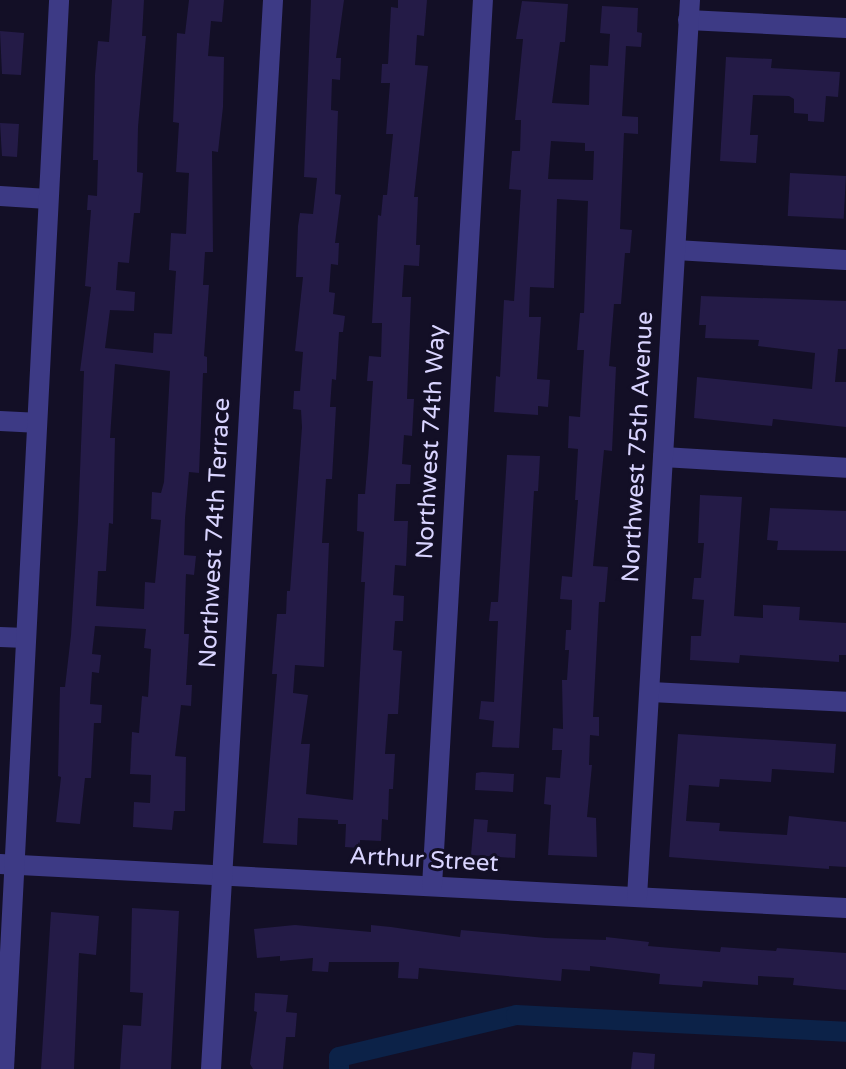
<!DOCTYPE html>
<style>
body{margin:0}
#map{position:relative;width:846px;height:1069px;overflow:hidden;background:#130f26;font-family:"Varela Round",sans-serif}
div>[style]{position:absolute}
.canal>*{height:20px;margin:-10px;padding:0 10px;transform-origin:10px;border-radius:10px;background:#0c2248}
.building>*{inset:0;background:#241b47;transform-origin:0 0}
.minor>*{height:20px;margin:-10px;padding:0 10px;transform-origin:10px;border-radius:10px;background:#3d3a85}
span{translate:-50% -50%;white-space:nowrap;text-align:center;line-height:1.15;-webkit-text-stroke:6px #130f26;paint-order:stroke}
.street-label{font-size:24px;color:#d9d4ff}
</style>
<div id="map">
<div class="canal">
<div style="left:339px;top:1069px;width:12px;rotate:-90deg"></div>
<div style="left:339px;top:1057px;width:182px;rotate:-13.3deg"></div>
<div style="left:516px;top:1015px;width:330px;rotate:2.9deg"></div>
</div>
<div class="building">
<div style="clip-path:polygon(evenodd,112px 0,144px 0,142px 36px,146px 36px,138px 127px,137px 172px,143px 173px,140px 213px,134px 213px,129px 263px,118px 262px,116px 290px,135px 292px,134px 311px,110px 310px,105px 348px,153px 353px,154px 333px,172px 334px,176px 271px,169px 270px,171px 233px,186px 234px,189px 173px,176px 172px,179px 123px,173px 122px,177px 33px,185px 34px,189px 0,224px 0,222px 22px,211px 21px,208px 56px,224px 57px,223px 107px,218px 152px,212px 151px,213px 252px,205px 252px,203px 285px,209px 285px,204px 356px,207px 357px,207px 373px,203px 373px,199px 473px,189px 472px,185px 518px,184px 555px,196px 556px,194px 575px,186px 574px,184px 634px,189px 634px,186px 685px,192px 685px,191px 706px,181px 705px,175px 756px,186px 757px,185px 811px,174px 811px,172px 830px,133px 827px,134px 802px,150px 803px,151px 775px,130px 774px,132px 732px,139px 733px,142px 696px,148px 697px,151px 649px,144px 648px,146px 629px,95px 626px,92px 654px,101px 655px,99px 673px,92px 672px,90px 704px,102px 705px,101px 723px,94px 723px,91px 778px,85px 778px,80px 824px,56px 822px,61px 777px,58px 776px,60px 687px,65px 687px,71px 635px,78px 521px,84px 371px,80px 371px,91px 287px,85px 286px,91px 210px,87px 210px,88px 195px,97px 196px,98px 160px,93px 160px,95px 75px,98px 41px,109px 42px,112px 0,115px 364px,170px 371px,164px 482px,161px 493px,152px 492px,151px 519px,161px 520px,155px 583px,145px 582px,144px 609px,96px 606px,98px 571px,106px 571px,109px 523px,113px 524px,115px 438px,110px 438px,115px 364px)"></div>
<div style="clip-path:polygon(311px 0,344px 0,336px 58px,341px 58px,340px 80px,332px 79px,331px 110px,338px 111px,335px 194px,341px 195px,335px 243px,339px 243px,338px 265px,331px 264px,329px 292px,335px 293px,333px 314px,345px 316px,343px 332px,339px 332px,336px 380px,332px 379px,330px 407px,336px 407px,332px 479px,326px 479px,322px 543px,329px 543px,324px 667px,295px 665px,293px 693px,308px 695px,301px 744px,310px 744px,306px 794px,353px 800px,365px 582px,361px 582px,364px 532px,357px 531px,358px 494px,365px 494px,369px 445px,373px 381px,367px 381px,369px 356px,381px 357px,382px 323px,372px 323px,378px 215px,381px 216px,383px 195px,387px 195px,393px 134px,386px 134px,390px 83px,381px 83px,382px 64px,388px 64px,391px 7px,398px 8px,398px 0,427px 0,424px 36px,417px 35px,415px 65px,428px 66px,414px 197px,418px 197px,416px 245px,420px 245px,419px 266px,404px 265px,402px 297px,411px 297px,407px 399px,414px 399px,412px 436px,404px 435px,402px 464px,411px 465px,410px 484px,396px 484px,394px 521px,408px 521px,406px 566px,395px 565px,393px 595px,404px 596px,403px 621px,395px 621px,393px 650px,402px 651px,398px 714px,388px 714px,385px 754px,395px 754px,393px 789px,389px 789px,388px 820px,382px 819px,381px 841px,360px 840px,360px 848px,345px 847px,346px 824px,338px 824px,338px 820px,298px 818px,297px 845px,263px 843px,277px 674px,272px 674px,277px 614px,286px 614px,287px 591px,290px 591px,302px 427px,301px 410px,293px 409px,294px 391px,300px 391px,303px 352px,295px 351px,303px 277px,296px 277px,298px 226px,300px 213px,313px 214px,317px 178px,304px 177px)"></div>
<div style="clip-path:polygon(evenodd,522px 1px,568px 4px,565px 42px,560px 42px,552px 103px,589px 105px,590px 65px,608px 66px,610px 34px,600px 33px,602px 6px,638px 8px,637px 32px,642px 33px,641px 47px,626px 46px,622px 116px,638px 117px,638px 134px,624px 133px,620px 229px,632px 230px,630px 253px,625px 253px,621px 304px,614px 304px,609px 366px,616px 367px,612px 451px,604px 450px,593px 566px,608px 567px,605px 602px,599px 602px,593px 717px,599px 717px,599px 736px,590px 735px,589px 765px,592px 765px,587px 817px,596px 818px,597px 857px,548px 855px,551px 805px,544px 804px,546px 777px,560px 778px,562px 750px,552px 750px,553px 728px,563px 729px,562px 680px,567px 680px,569px 650px,565px 650px,566px 630px,571px 630px,572px 600px,560px 599px,562px 576px,572px 577px,578px 500px,575px 500px,578px 449px,568px 448px,569px 416px,580px 417px,584px 350px,577px 350px,580px 313px,584px 313px,588px 201px,557px 199px,554px 288px,530px 287px,529px 317px,541px 317px,537px 379px,550px 380px,548px 407px,538px 406px,538px 415px,494px 412px,496px 376px,500px 377px,504px 300px,514px 301px,517px 253px,521px 190px,509px 189px,512px 151px,520px 151px,521px 120px,515px 120px,523px 39px,516px 39px,522px 1px,551px 141px,585px 143px,585px 151px,594px 151px,593px 180px,548px 179px,551px 141px)"></div>
<div style="clip-path:polygon(0 31px,24px 33px,21px 75px,2px 74px)"></div>
<div style="clip-path:polygon(726px 57px,772px 59px,771px 68px,840px 72px,838px 97px,826px 96px,824px 122px,808px 121px,808px 114px,794px 113px,794px 99px,789px 96px,753px 95px,750px 135px,758px 135px,756px 163px,720px 161px)"></div>
<div style="clip-path:polygon(0 123px,19px 124px,17px 157px,2px 156px)"></div>
<div style="left:790px;top:173px;width:56px;height:43px;rotate:3deg"></div>
<div style="clip-path:polygon(701px 296px,846px 301px,846px 349px,838px 349px,835px 382px,846px 382px,846px 427px,773px 419px,772px 426px,694px 418px,697px 377px,812px 389px,815px 353px,758px 346px,759px 340px,705px 338px,706px 325px,699px 325px)"></div>
<div style="clip-path:polygon(507px 455px,540px 456px,538px 491px,534px 491px,519px 748px,492px 747px,494px 721px,479px 719px,481px 701px,494px 702px,498px 621px,489px 621px,491px 602px,498px 602px)"></div>
<div style="clip-path:polygon(700px 495px,742px 497px,734px 616px,763px 618px,763px 605px,800px 607px,799px 620px,846px 623px,846px 655px,839px 655px,839px 662px,740px 655px,739px 663px,690px 660px,691px 636px,701px 636px,704px 600px,692px 599px,694px 578px,701px 578px,704px 543px,698px 543px)"></div>
<div style="clip-path:polygon(770px 508px,846px 511px,846px 551px,777px 550px,778px 541px,767px 540px)"></div>
<div style="clip-path:polygon(678px 734px,836px 744px,834px 773px,772px 769px,771px 782px,720px 779px,719px 787px,689px 785px,686px 821px,720px 823px,719px 831px,787px 835px,789px 816px,846px 822px,846px 867px,829px 866px,829px 869px,669px 857px)"></div>
<div style="clip-path:polygon(482px 772px,514px 774px,513px 792px,475px 790px,476px 773px)"></div>
<div style="clip-path:polygon(474px 819px,488px 820px,487px 832px,516px 834px,515px 858px,471px 855px)"></div>
<div style="clip-path:polygon(132px 908px,179px 911px,171px 1069px,120px 1069px,123px 1025px,141px 1026px,143px 993px,130px 992px)"></div>
<div style="clip-path:polygon(51px 912px,99px 916px,96px 955px,79px 953px,74px 1069px,41px 1069px)"></div>
<div style="clip-path:polygon(295px 925px,371px 932px,371px 925px,391px 927px,460px 937px,461px 930px,546px 938px,606px 940px,606px 937px,649px 942px,648px 946px,720px 952px,721px 947px,776px 951px,777px 948px,846px 953px,846px 990px,793px 985px,794px 978px,758px 976px,758px 985px,703px 981px,702px 987px,659px 984px,660px 974px,590px 966px,590px 971px,562px 969px,561px 981px,419px 968px,418px 979px,398px 978px,399px 962px,329px 962px,328px 972px,312px 971px,313px 958px,280px 961px,280px 956px,257px 958px,254px 929px)"></div>
<div style="clip-path:polygon(255px 993px,288px 995px,286px 1012px,297px 1013px,295px 1037px,286px 1037px,283px 1069px,253px 1069px,250px 1064px,257px 1012px,254px 1011px)"></div>
<div style="clip-path:polygon(633px 1052px,655px 1054px,654px 1069px,631px 1069px)"></div>
</div>
<div class="minor">
<div style="left:688px;top:20px;width:158px;rotate:2.9deg"></div>
<div style="left:0;top:196px;width:48px;rotate:3.6deg"></div>
<div style="left:676px;top:250px;width:170px;rotate:3.4deg"></div>
<div style="left:0;top:421px;width:35px;rotate:3deg"></div>
<div style="left:663px;top:457px;width:183px;rotate:3.4deg"></div>
<div style="left:0;top:637px;width:26px;rotate:2deg"></div>
<div style="left:651px;top:692px;width:195px;rotate:2.9deg"></div>
<div style="left:0;top:864px;width:847px;rotate:2.98deg"></div>
<div style="left:432px;top:886px;width:887px;rotate:-86.71deg"></div>
<div style="left:637px;top:897px;width:899px;rotate:-86.62deg"></div>
<div style="left:4px;top:1069px;width:1070px;rotate:-87.05deg"></div>
<div style="left:211px;top:1069px;width:1071px;rotate:-86.68deg"></div>
</div>
<div class="street-label">
<span style="left:431px;top:442px;rotate:-87deg">Northwest 74th Way</span>
<span style="left:638px;top:447px;rotate:-87deg">Northwest 75th Avenue</span>
<span style="left:215px;top:533px;rotate:-87deg">Northwest 74th Terrace</span>
<span style="left:424px;top:860px;rotate:3deg">Arthur Street</span>
</div>
</div>
